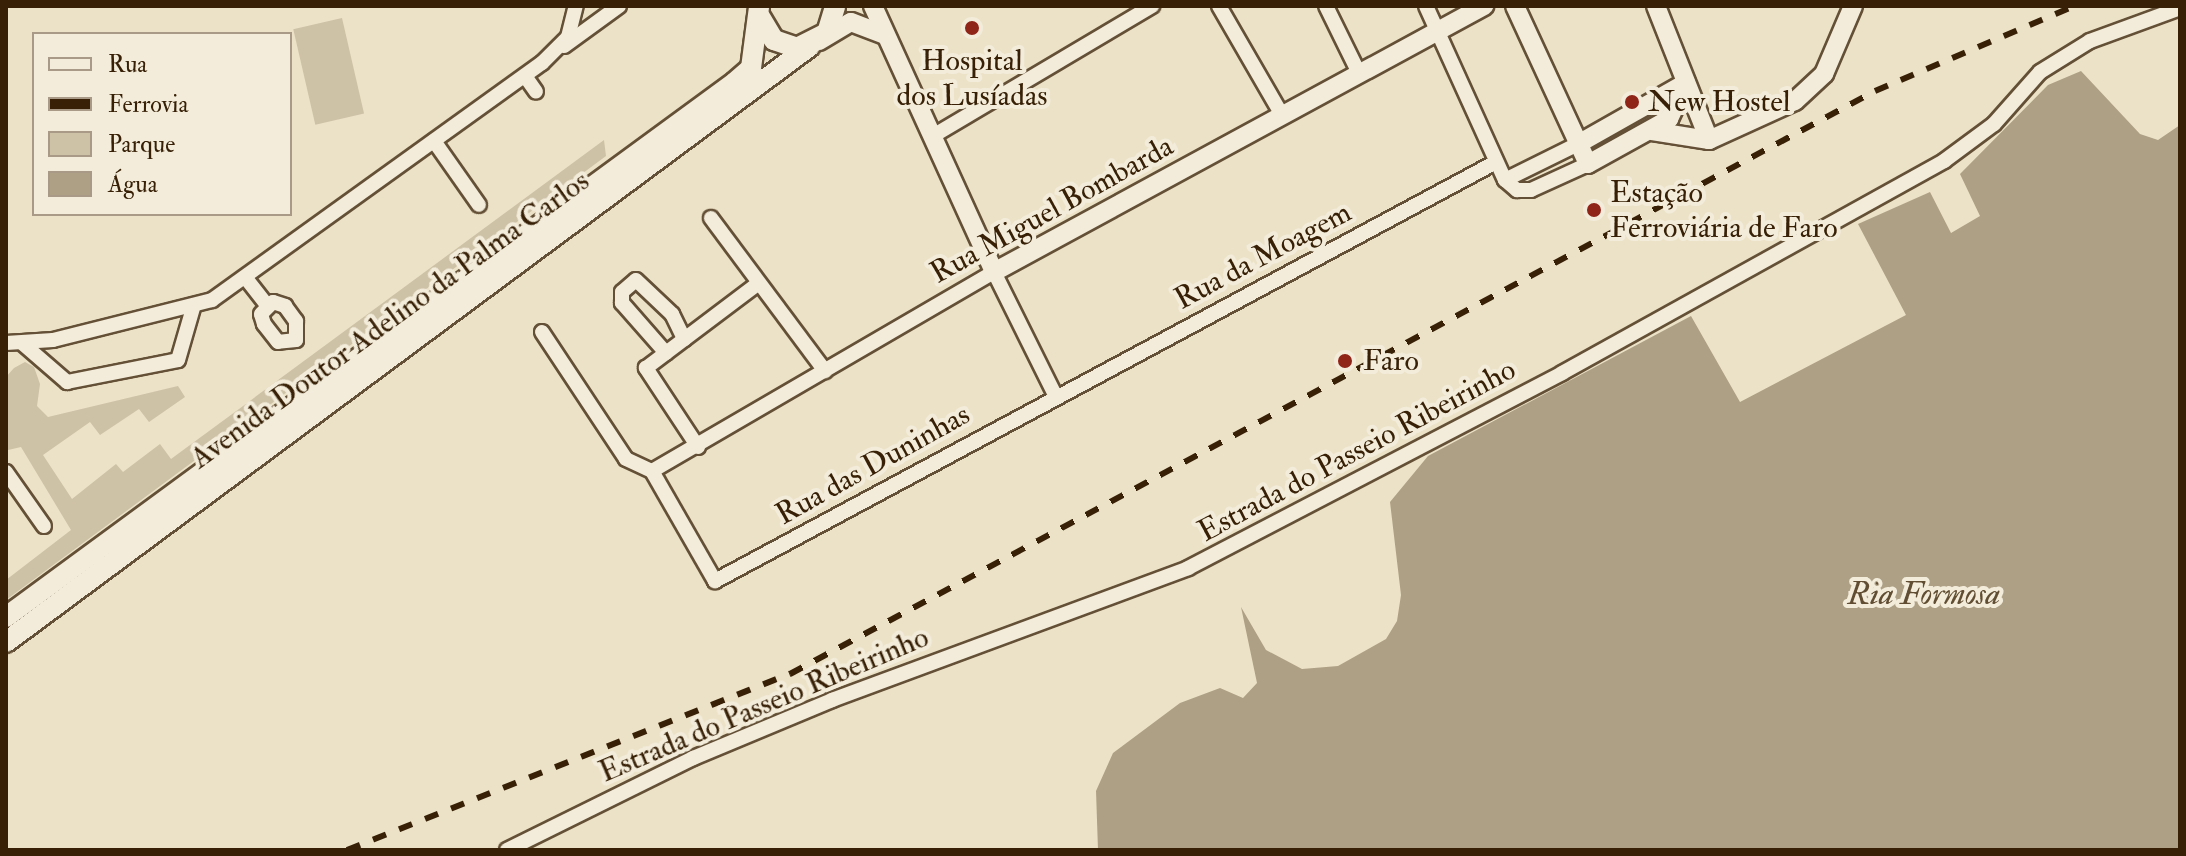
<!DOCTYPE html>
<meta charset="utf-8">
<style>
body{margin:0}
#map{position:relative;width:2186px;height:856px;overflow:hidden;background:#ece2c7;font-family:"IM FELL Double Pica",serif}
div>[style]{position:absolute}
.green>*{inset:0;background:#cdc1a6;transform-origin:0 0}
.water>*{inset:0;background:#aea085}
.roads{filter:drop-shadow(2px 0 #645036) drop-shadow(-2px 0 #645036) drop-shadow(0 2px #645036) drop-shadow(0 -2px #645036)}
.minor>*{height:14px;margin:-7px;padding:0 7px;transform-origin:7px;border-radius:7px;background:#f3ecdb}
.tertiary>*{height:18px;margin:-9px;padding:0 9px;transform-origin:9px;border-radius:9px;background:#f3ecdb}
.secondary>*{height:20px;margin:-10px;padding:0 10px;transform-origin:10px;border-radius:10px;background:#f3ecdb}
.rail>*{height:6px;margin-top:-3px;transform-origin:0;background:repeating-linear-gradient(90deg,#372006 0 14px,transparent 0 28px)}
.dots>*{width:22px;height:22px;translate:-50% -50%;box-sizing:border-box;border:4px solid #f3ecdb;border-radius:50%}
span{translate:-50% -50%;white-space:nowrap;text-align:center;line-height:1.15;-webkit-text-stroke:8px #f3ecdb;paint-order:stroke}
.poi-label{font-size:30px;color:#372006}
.left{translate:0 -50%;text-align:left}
.street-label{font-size:30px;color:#372006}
.water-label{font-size:32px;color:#614d32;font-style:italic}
.frame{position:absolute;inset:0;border:8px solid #372006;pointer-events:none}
.legend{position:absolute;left:32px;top:32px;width:260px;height:184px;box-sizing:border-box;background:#f3ecdb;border:2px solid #a89a86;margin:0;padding:10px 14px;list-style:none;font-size:24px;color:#372006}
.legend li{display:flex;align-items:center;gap:16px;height:40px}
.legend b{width:40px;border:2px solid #a89a86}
</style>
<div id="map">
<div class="green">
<div style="left:342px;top:18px;width:98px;height:50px;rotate:77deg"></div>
<div style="clip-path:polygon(604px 140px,606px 156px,6px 600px,6px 580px,71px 530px,21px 447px,8px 450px,6px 446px,6px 377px,14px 368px,25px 362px,34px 367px,40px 384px,37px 406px,48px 417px,178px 386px,185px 397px,149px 422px,139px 409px,100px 435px,90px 422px,43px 455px,72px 499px,116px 464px,123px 472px,160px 444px,171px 459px)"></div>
</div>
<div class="water">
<div style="clip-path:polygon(2081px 71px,2140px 134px,2158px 140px,2180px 125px,2180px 850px,1098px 850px,1096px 791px,1113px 753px,1180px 703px,1220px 688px,1243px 698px,1257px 683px,1241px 607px,1266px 650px,1302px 669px,1338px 666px,1386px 639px,1397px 621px,1401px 595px,1390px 502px,1428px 456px,1691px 316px,1740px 402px,1906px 315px,1858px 224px,1930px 192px,1951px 233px,1980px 216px,1960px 174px,2048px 85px)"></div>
</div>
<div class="roads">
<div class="minor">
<div style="left:1219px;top:6px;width:126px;rotate:60deg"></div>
<div style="left:1326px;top:6px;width:75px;rotate:63.8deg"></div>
<div style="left:1426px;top:6px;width:191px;rotate:65.6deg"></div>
<div style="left:1505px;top:180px;width:16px;rotate:40deg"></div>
<div style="left:1517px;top:190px;width:14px"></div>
<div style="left:1531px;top:190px;width:63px;rotate:-24.5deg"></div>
<div style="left:564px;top:46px;width:68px;rotate:-36deg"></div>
<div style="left:525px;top:76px;width:19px;rotate:55deg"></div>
<div style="left:933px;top:136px;width:255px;rotate:-30.7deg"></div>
<div style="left:434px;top:141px;width:78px;rotate:54.9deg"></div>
<div style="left:1505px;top:180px;width:81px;rotate:-26.3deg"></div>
<div style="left:711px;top:218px;width:191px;rotate:53.3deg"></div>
<div style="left:245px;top:277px;width:34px;rotate:52deg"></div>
<div style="left:273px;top:302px;width:13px;rotate:18deg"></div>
<div style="left:285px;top:306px;width:19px;rotate:54deg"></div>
<div style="left:296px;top:321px;width:19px;rotate:90deg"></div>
<div style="left:296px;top:340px;width:18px;rotate:174deg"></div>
<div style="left:278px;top:342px;width:23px;rotate:-128deg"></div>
<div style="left:264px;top:324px;width:10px;rotate:-107deg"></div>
<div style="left:261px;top:314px;width:17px;rotate:-45deg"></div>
<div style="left:542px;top:332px;width:152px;rotate:56.5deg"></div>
<div style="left:626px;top:459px;width:29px;rotate:25deg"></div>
<div style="left:652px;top:471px;width:127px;rotate:60.2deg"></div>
<div style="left:715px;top:581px;width:886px;rotate:-28.21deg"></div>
<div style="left:6px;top:343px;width:47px;rotate:-3.7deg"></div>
<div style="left:53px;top:340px;width:164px;rotate:-14.1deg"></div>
<div style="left:212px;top:300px;width:406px;rotate:-35.7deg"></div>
<div style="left:542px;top:63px;width:37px;rotate:-45deg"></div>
<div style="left:568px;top:37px;width:32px;rotate:-76deg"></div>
<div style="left:22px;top:343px;width:60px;rotate:40.9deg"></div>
<div style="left:67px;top:382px;width:113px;rotate:-11.2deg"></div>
<div style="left:178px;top:360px;width:54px;rotate:-73.9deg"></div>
<div style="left:666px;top:353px;width:67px;rotate:-131.3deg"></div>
<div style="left:622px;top:303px;width:11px;rotate:-90deg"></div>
<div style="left:622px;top:292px;width:18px;rotate:-41deg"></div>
<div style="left:636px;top:280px;width:50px;rotate:43.4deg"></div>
<div style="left:672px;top:314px;width:28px;rotate:64deg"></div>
<div style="left:698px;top:447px;width:95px;rotate:-123.4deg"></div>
<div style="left:646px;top:368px;width:141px;rotate:-37deg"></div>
<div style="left:652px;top:471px;width:396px;rotate:-30.2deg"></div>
<div style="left:994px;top:272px;width:137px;rotate:63.6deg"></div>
<div style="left:6px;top:472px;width:66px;rotate:54.9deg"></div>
<div style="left:507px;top:850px;width:208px;rotate:-26.3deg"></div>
<div style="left:693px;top:758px;width:151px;rotate:-22.6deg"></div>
<div style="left:832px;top:700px;width:380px;rotate:-20.3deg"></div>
<div style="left:1188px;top:568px;width:422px;rotate:-27.5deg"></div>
<div style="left:1562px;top:373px;width:437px;rotate:-29deg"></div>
<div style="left:1944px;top:161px;width:62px;rotate:-36.5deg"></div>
<div style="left:1994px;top:124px;width:69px;rotate:-48.5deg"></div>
<div style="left:2040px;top:72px;width:59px;rotate:-31.8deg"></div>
<div style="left:2090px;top:41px;width:96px;rotate:-20.1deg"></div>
</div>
<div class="tertiary">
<div style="left:873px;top:6px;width:292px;rotate:65.5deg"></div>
<div style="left:994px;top:272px;width:558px;rotate:-28.5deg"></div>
<div style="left:1515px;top:6px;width:174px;rotate:65.2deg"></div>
<div style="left:1588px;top:164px;width:93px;rotate:-29.1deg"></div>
<div style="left:1669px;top:119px;width:40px;rotate:-65deg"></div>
<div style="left:1656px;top:6px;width:144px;rotate:68.4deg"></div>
<div style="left:819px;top:41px;width:37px;rotate:-31deg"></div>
<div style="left:851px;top:22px;width:36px;rotate:21deg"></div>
<div style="left:1652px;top:131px;width:58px;rotate:9deg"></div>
<div style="left:1709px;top:140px;width:94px;rotate:-24.4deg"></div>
<div style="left:1795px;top:101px;width:40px;rotate:-43deg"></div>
<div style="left:1824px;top:74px;width:74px;rotate:-66.9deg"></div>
<div style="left:1578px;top:144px;width:124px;rotate:-29.5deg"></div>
</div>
<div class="secondary">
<div style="left:760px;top:17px;width:27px;rotate:59deg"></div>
<div style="left:774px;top:40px;width:24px;rotate:19deg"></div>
<div style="left:797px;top:48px;width:34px;rotate:-27deg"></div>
<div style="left:827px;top:33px;width:28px;rotate:-73deg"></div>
<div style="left:6px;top:617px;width:904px;rotate:-36.27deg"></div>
<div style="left:735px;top:82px;width:21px;rotate:-41deg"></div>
<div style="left:751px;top:68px;width:62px;rotate:-82.5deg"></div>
<div style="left:6px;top:642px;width:1001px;rotate:-36.55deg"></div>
</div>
</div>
<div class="rail">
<div style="left:347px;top:850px;width:477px;rotate:-21.7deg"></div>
<div style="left:790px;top:674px;width:1232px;rotate:-28.25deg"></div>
<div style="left:1875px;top:91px;width:216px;rotate:-23.1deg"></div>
</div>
<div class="dots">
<div style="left:972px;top:28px;background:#8f2418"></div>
<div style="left:1632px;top:102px;background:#8f2418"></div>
<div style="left:1594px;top:210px;background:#8f2418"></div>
<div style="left:1345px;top:361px;background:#8f2418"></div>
</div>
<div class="poi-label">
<span style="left:972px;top:78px">Hospital<br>dos Lusíadas</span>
<span class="left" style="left:1648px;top:102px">New Hostel</span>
<span class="left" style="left:1610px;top:210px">Estação<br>Ferroviária de Faro</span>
<span class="left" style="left:1363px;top:361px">Faro</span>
</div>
<div class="street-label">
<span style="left:1052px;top:210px;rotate:-29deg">Rua Miguel Bombarda</span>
<span style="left:1263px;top:256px;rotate:-28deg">Rua da Moagem</span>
<span style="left:390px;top:320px;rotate:-36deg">Avenida Doutor Adelino da Palma Carlos</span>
<span style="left:1357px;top:451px;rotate:-28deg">Estrada do Passeio Ribeirinho</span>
<span style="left:873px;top:465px;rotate:-29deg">Rua das Duninhas</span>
<span style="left:764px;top:705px;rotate:-23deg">Estrada do Passeio Ribeirinho</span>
</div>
<div class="water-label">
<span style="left:1924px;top:594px">Ria Formosa</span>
</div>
<div class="frame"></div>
<ul class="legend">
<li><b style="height:10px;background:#f3ecdb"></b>Rua</li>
<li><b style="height:10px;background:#372006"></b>Ferrovia</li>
<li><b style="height:22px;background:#cdc1a6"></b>Parque</li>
<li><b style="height:22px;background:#aea085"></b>Água</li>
</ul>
</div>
